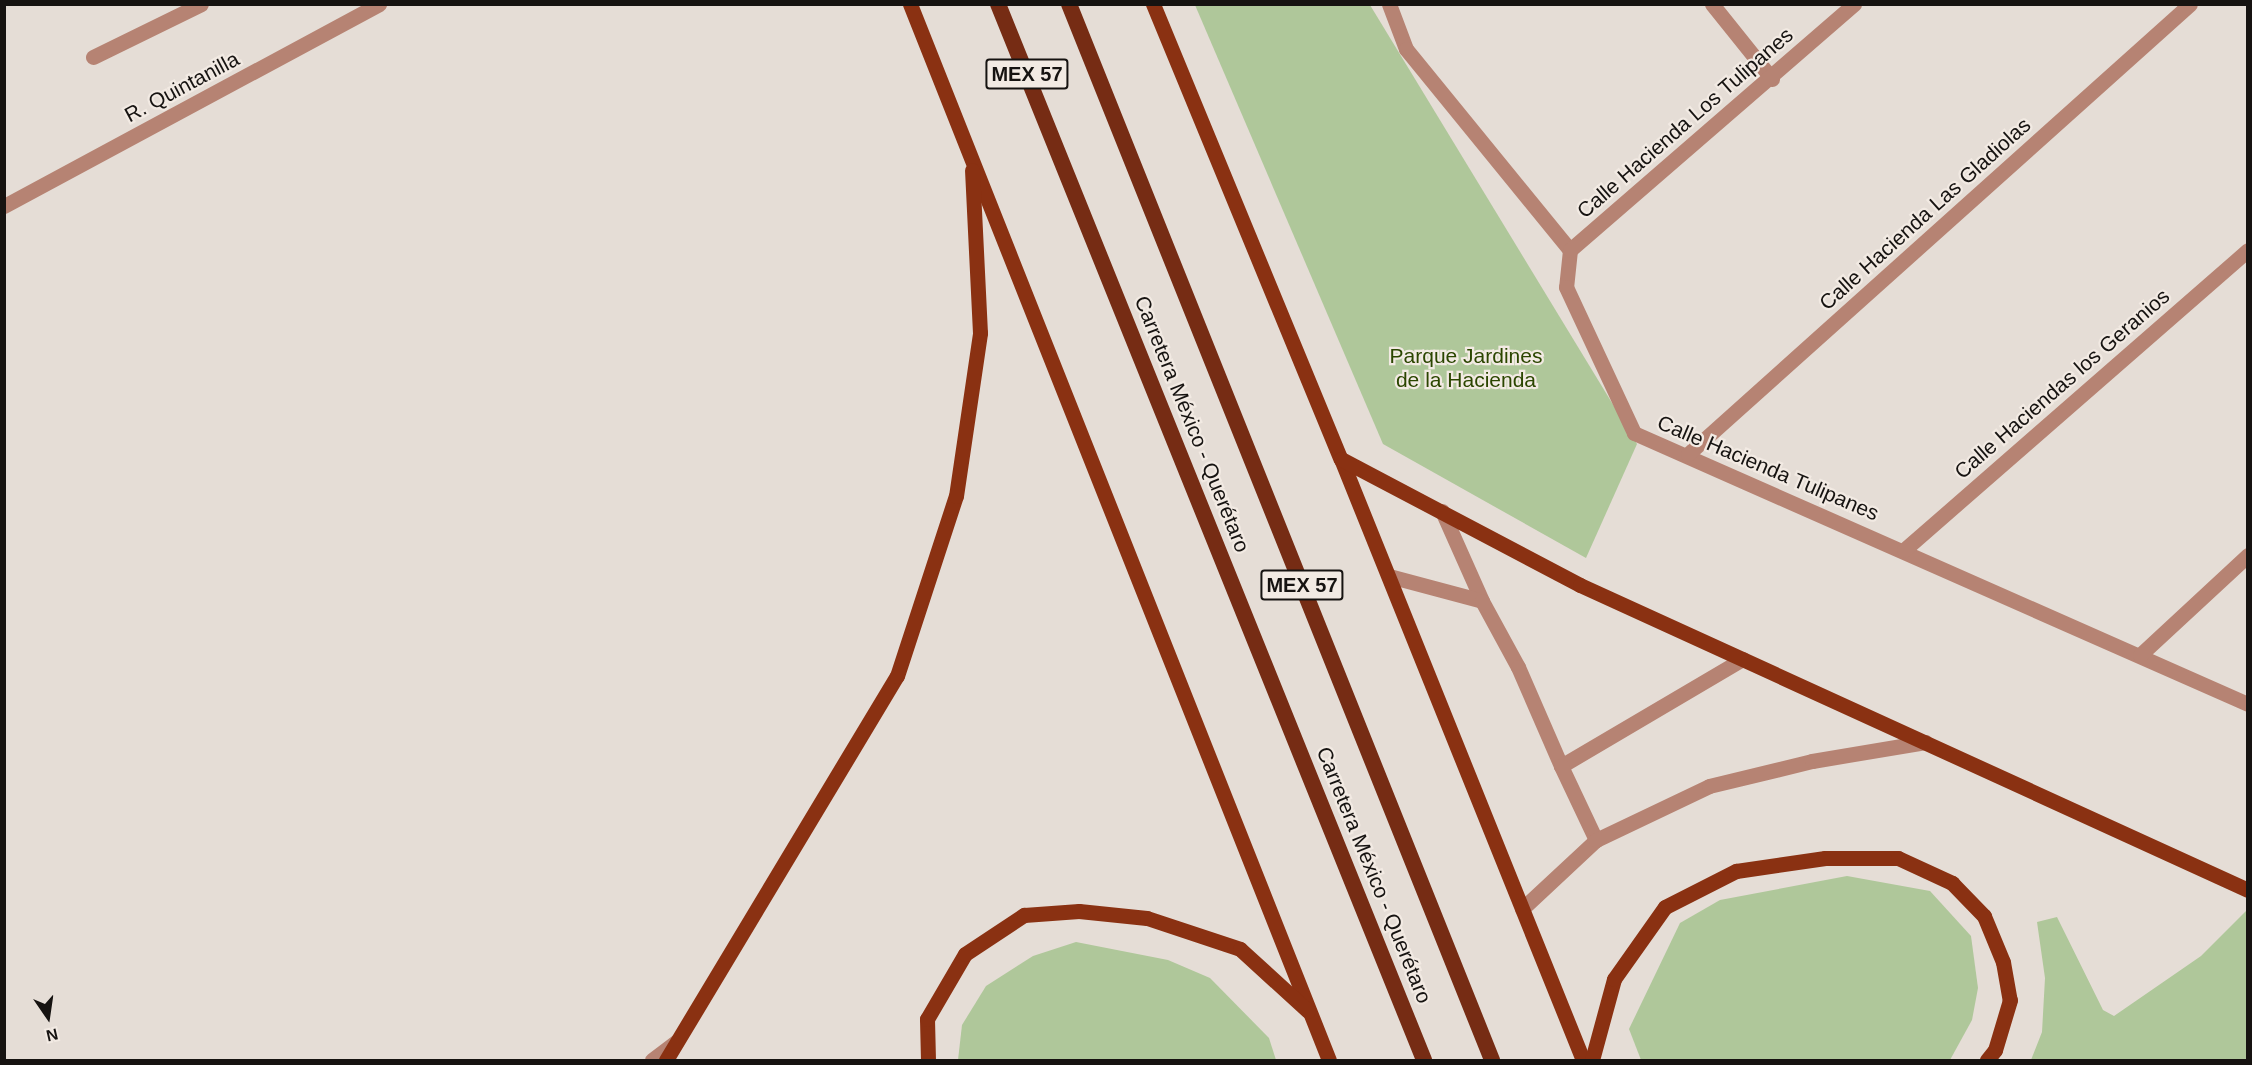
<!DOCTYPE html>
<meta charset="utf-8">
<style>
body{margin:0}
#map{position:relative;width:2252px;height:1065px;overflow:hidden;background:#e5ddd6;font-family:Arial,sans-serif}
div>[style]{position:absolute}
.green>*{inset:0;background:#afc79a}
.service>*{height:15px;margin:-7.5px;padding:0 7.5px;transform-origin:7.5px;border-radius:7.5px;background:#b68373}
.minor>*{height:15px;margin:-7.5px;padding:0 7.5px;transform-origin:7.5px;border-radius:7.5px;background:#b68373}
.primary>*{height:15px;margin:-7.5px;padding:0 7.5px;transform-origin:7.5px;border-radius:7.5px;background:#8a3112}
.trunk>*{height:16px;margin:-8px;padding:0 8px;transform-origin:8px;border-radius:8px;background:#762c14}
span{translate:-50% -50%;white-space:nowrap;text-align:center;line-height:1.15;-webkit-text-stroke:4.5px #f2eae3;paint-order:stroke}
.shield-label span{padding:2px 4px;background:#f2eae3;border:2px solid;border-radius:4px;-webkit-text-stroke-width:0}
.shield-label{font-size:20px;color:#161311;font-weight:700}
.street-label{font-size:21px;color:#161311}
.park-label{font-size:21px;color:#2b4600}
.frame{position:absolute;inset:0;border:6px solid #161311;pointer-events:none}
.north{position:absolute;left:18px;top:987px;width:60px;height:60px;-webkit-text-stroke:4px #f2eae3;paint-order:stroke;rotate:167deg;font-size:16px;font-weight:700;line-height:24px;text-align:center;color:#161311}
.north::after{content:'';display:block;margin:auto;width:21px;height:27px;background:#161311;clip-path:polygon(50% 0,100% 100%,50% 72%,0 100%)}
</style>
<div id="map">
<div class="green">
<div style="clip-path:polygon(1195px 5px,1370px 5px,1637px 444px,1586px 558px,1383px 444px)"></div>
<div style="clip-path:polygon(1847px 876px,1930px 891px,1971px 936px,1978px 988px,1972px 1020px,1950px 1060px,1641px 1060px,1629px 1029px,1680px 923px,1720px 900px)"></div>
<div style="clip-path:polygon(2247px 910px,2247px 1060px,2031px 1060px,2042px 1032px,2045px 978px,2037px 922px,2057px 917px,2103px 1010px,2114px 1016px,2201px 956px)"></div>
<div style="clip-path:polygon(1076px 942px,1168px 960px,1210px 978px,1269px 1038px,1276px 1060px,958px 1060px,962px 1025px,986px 986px,1033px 956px)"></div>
</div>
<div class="service">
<div style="left:93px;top:57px;width:120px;rotate:-26.1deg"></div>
<div style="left:1442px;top:511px;width:98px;rotate:66deg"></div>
<div style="left:1389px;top:576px;width:96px;rotate:15deg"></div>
<div style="left:1482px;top:601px;width:75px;rotate:61.4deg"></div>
<div style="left:1518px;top:667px;width:108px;rotate:66.5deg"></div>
<div style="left:1561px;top:766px;width:211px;rotate:-30.5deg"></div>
<div style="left:1561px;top:766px;width:82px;rotate:64.7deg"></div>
<div style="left:1522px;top:909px;width:101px;rotate:-43deg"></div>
<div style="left:1596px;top:840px;width:125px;rotate:-25.5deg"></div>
<div style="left:1709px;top:786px;width:106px;rotate:-13.6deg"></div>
<div style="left:1812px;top:761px;width:115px;rotate:-9.5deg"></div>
<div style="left:652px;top:1060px;width:31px;rotate:-37deg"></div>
</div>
<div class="minor">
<div style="left:1389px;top:4px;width:48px;rotate:69.3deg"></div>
<div style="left:1406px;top:49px;width:259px;rotate:50.8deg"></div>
<div style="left:1570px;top:250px;width:37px;rotate:96deg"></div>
<div style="left:1566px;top:287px;width:161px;rotate:65deg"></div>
<div style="left:1634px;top:433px;width:671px;rotate:23.82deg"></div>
<div style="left:1712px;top:4px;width:96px;rotate:51.3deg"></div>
<div style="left:4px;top:206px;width:426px;rotate:-28.3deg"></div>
<div style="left:1570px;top:250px;width:376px;rotate:-40.9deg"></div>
<div style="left:1688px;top:454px;width:674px;rotate:-41.87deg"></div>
<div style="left:1904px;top:550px;width:456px;rotate:-41.1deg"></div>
<div style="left:2140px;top:655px;width:147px;rotate:-42.8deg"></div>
</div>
<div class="primary">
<div style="left:910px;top:4px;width:1136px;rotate:68.36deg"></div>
<div style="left:1153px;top:4px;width:492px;rotate:67.6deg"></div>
<div style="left:1341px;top:459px;width:648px;rotate:68.07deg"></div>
<div style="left:1341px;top:459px;width:270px;rotate:27.8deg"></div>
<div style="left:1580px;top:585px;width:734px;rotate:24.54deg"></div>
<div style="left:666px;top:1060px;width:448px;rotate:-59deg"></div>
<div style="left:897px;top:676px;width:189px;rotate:-71.9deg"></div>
<div style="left:956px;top:496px;width:165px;rotate:-81.6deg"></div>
<div style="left:980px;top:333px;width:163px;rotate:-92.8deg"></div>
<div style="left:928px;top:1060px;width:41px;rotate:-91.4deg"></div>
<div style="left:927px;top:1019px;width:75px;rotate:-59.7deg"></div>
<div style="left:965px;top:954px;width:71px;rotate:-33.5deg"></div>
<div style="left:1024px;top:915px;width:55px;rotate:-4.2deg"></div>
<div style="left:1079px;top:911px;width:68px;rotate:5.9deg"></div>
<div style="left:1147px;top:918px;width:98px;rotate:18.4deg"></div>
<div style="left:1240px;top:949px;width:92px;rotate:42.4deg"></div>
<div style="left:1592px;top:1060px;width:84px;rotate:-74.8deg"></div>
<div style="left:1614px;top:979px;width:88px;rotate:-54.7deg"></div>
<div style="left:1665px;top:907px;width:80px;rotate:-26.9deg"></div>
<div style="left:1736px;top:871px;width:90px;rotate:-8.3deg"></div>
<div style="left:1825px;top:858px;width:73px"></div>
<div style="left:1898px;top:858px;width:60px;rotate:24.8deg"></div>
<div style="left:1952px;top:883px;width:46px;rotate:45.9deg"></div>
<div style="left:1984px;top:916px;width:50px;rotate:67.6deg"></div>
<div style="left:2003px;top:962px;width:39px;rotate:80deg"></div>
<div style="left:2010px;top:1000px;width:52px;rotate:106.7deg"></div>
<div style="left:1995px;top:1050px;width:13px;rotate:129deg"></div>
</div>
<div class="trunk">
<div style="left:998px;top:4px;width:1139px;rotate:68.03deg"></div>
<div style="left:1069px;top:4px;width:1138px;rotate:68.17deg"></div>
</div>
<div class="shield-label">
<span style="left:1027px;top:74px">MEX 57</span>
<span style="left:1302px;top:585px">MEX 57</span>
</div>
<div class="street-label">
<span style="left:182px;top:87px;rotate:-28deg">R. Quintanilla</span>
<span style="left:1685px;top:123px;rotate:-41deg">Calle Hacienda Los Tulipanes</span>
<span style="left:1925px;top:214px;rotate:-42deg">Calle Hacienda Las Gladiolas</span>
<span style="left:2062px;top:384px;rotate:-41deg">Calle Haciendas los Geranios</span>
<span style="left:1192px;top:424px;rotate:68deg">Carretera México - Querétaro</span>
<span style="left:1768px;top:468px;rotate:23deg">Calle Hacienda Tulipanes</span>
<span style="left:1374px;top:875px;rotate:68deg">Carretera México - Querétaro</span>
</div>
<div class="park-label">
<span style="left:1466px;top:368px">Parque Jardines<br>de la Hacienda</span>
</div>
<div class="frame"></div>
<div class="north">N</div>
</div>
